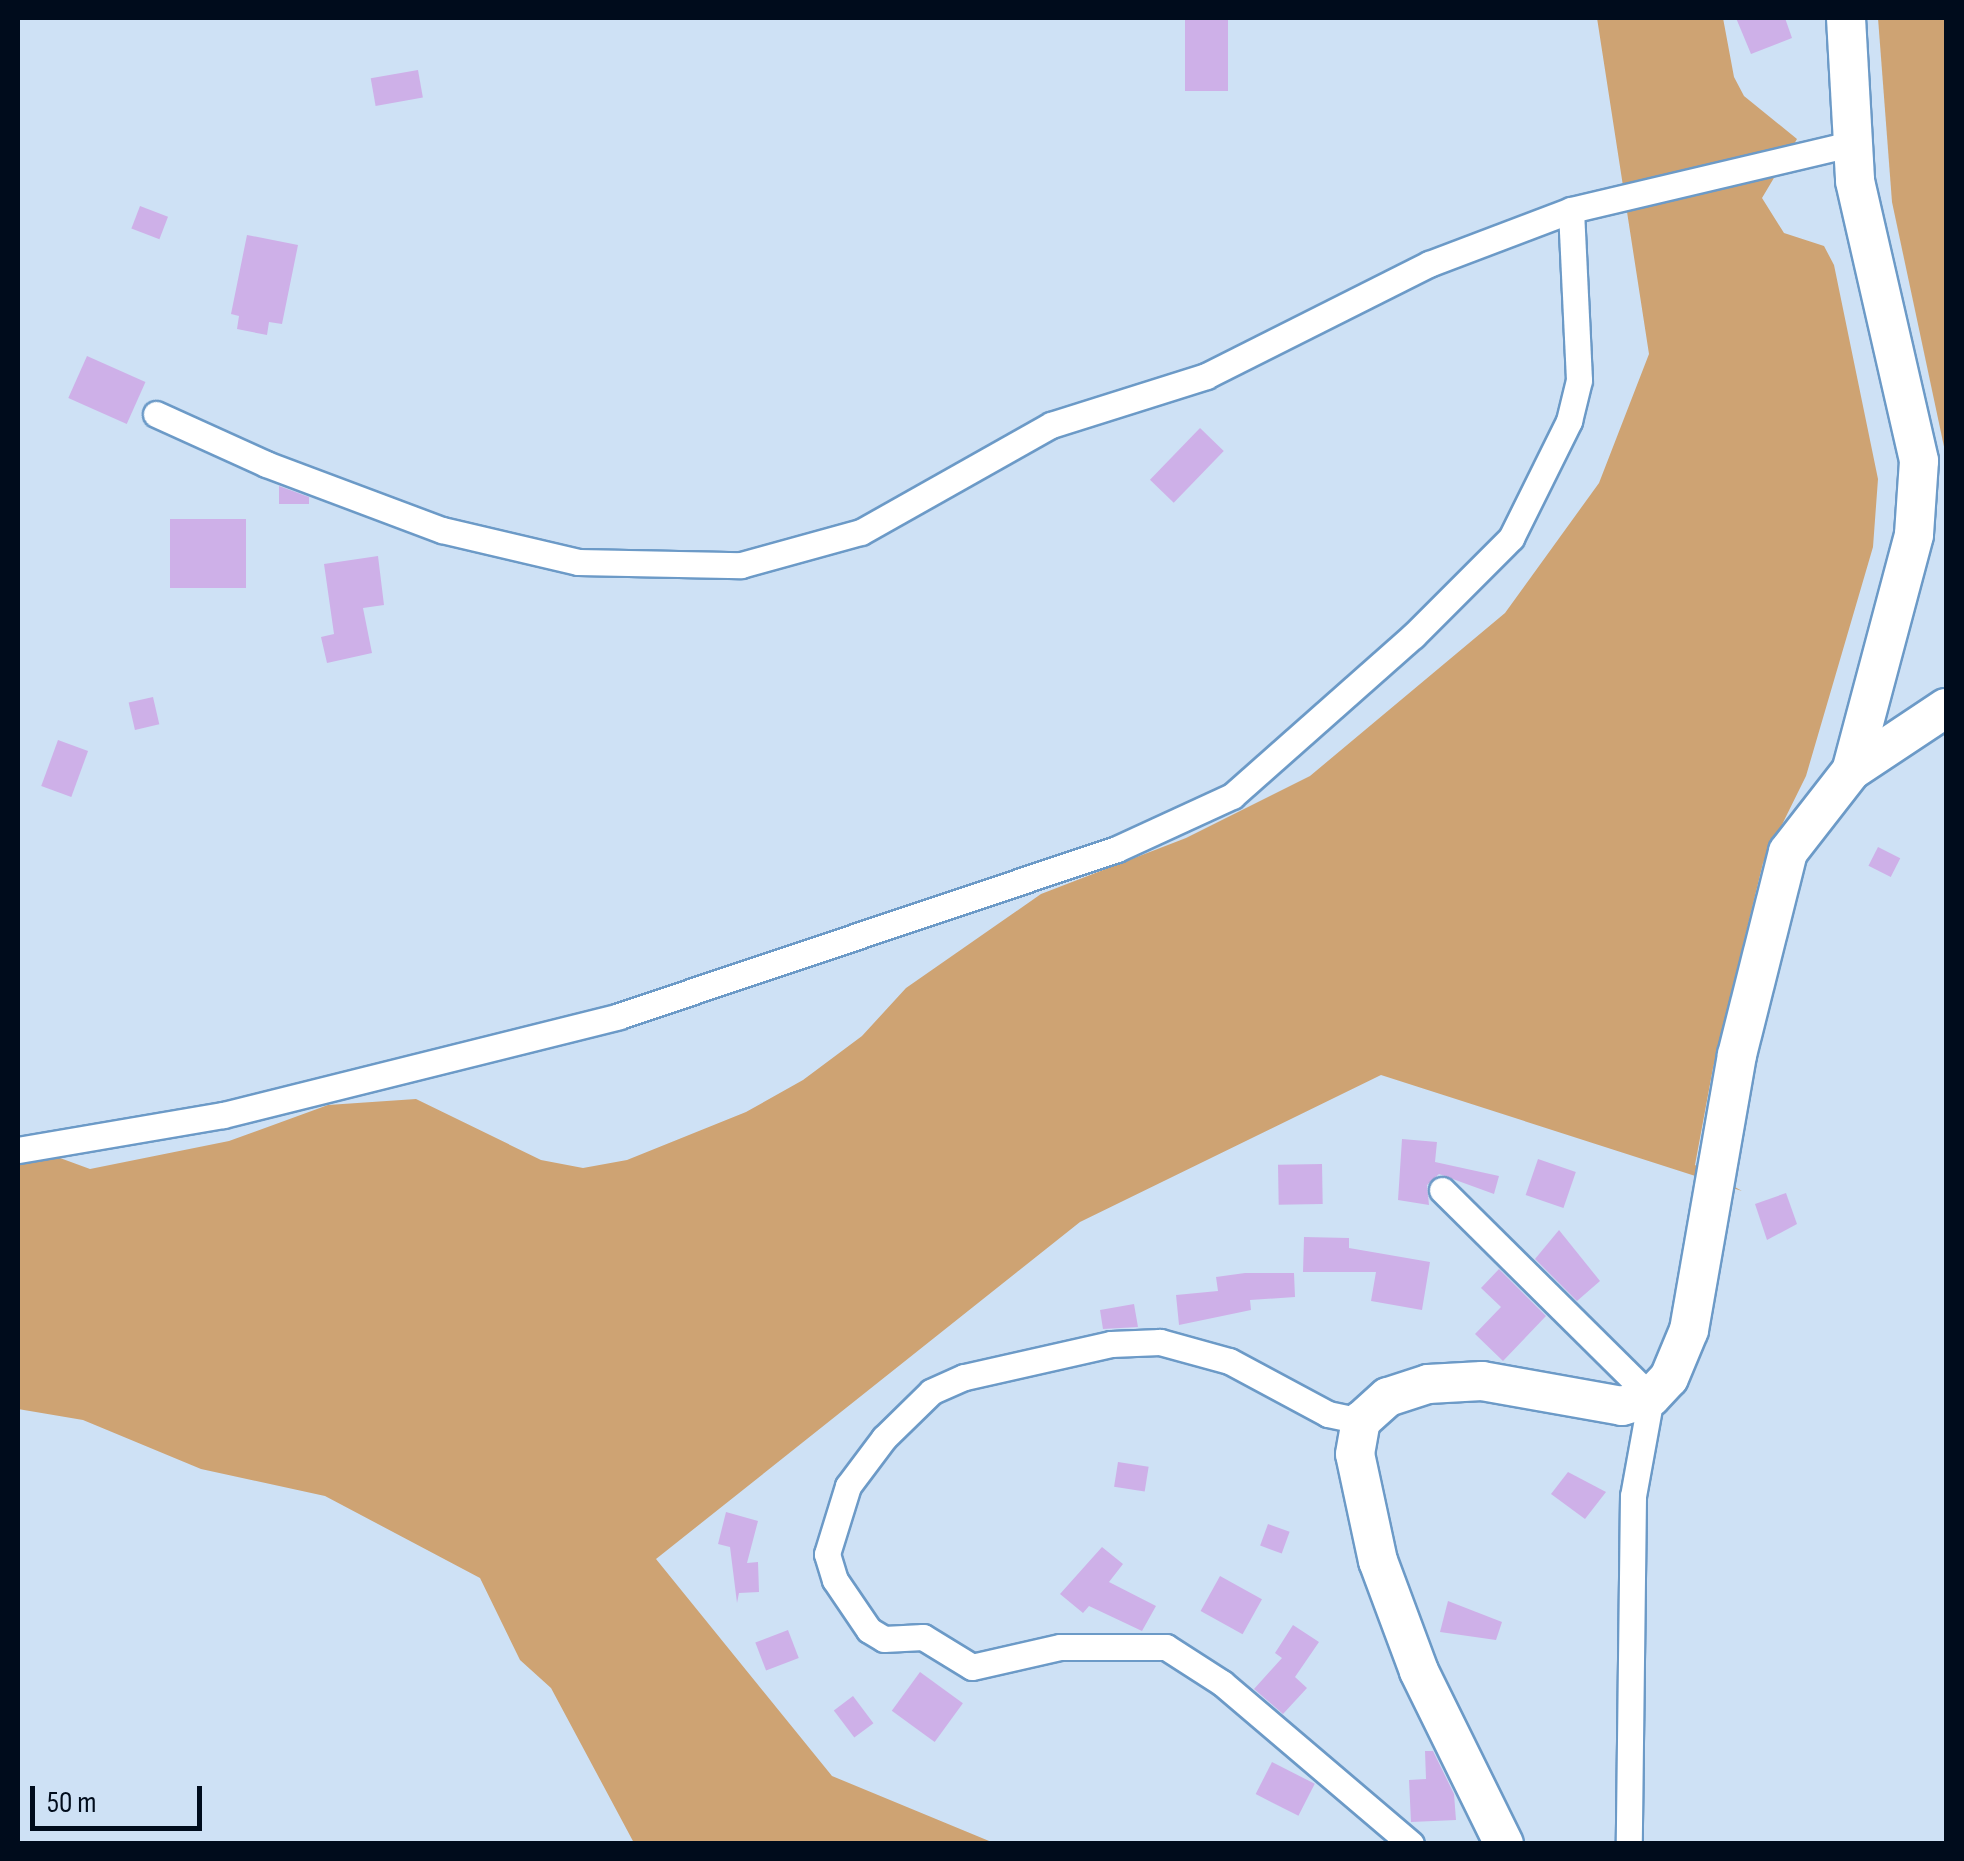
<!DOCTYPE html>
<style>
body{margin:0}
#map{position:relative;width:1964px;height:1861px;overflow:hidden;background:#cee1f5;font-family:"Sofia Sans Condensed",sans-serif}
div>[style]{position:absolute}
.forest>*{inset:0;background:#cea373}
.building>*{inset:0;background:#ceb0e8;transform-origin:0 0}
.roads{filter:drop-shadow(2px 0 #6c9ac7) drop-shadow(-2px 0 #6c9ac7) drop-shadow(0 2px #6c9ac7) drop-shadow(0 -2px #6c9ac7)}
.street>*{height:25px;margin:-12.5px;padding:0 12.5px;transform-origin:12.5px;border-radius:12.5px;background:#fff}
.secondary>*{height:38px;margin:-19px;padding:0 19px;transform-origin:19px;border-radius:19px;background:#fff}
span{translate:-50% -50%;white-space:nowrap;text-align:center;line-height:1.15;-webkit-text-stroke:9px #cee1f5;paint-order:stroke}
.frame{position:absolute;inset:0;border:20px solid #000c1c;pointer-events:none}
.scale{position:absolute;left:30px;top:1786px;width:172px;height:45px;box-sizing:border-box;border:5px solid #000c1c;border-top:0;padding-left:12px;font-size:30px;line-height:35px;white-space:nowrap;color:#000c1c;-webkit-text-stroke:8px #cee1f5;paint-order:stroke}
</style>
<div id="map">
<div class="forest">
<div style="clip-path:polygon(1597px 18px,1723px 18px,1734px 77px,1744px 96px,1797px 139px,1762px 198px,1784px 233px,1824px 246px,1834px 265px,1878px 479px,1873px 547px,1806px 776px,1763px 863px,1713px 1068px,1695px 1165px,1742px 1191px,1381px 1075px,1080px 1222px,656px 1559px,832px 1776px,994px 1843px,634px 1843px,551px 1688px,520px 1660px,480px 1578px,325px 1496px,201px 1469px,83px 1420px,18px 1409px,18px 1157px,60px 1158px,90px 1169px,229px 1141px,328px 1105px,416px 1099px,541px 1160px,583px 1168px,627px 1160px,746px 1112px,803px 1080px,862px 1036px,906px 988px,1041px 894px,1186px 838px,1310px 776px,1505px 613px,1599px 483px,1649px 354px)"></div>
<div style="clip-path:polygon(1878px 18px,1946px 18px,1946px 456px,1892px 202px)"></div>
</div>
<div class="building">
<div style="left:1185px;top:18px;width:43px;height:73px"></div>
<div style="clip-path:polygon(1736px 18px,1785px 18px,1792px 38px,1751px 54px)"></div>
<div style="left:418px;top:70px;width:28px;height:48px;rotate:80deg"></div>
<div style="left:140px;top:206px;width:30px;height:24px;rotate:21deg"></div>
<div style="clip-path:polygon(247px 235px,298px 245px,282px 324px,269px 322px,267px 335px,237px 329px,239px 316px,231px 314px)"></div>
<div style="left:87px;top:356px;width:64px;height:46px;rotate:24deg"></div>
<div style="left:1200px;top:428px;width:33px;height:72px;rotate:44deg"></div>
<div style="clip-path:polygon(279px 486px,309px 497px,309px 504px,279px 504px)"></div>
<div style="left:170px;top:519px;width:76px;height:69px"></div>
<div style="clip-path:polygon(378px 556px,384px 605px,363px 608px,372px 653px,327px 663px,321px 637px,334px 634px,324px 564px)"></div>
<div style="left:153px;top:697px;width:28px;height:25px;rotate:77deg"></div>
<div style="left:58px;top:740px;width:32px;height:49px;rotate:20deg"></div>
<div style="left:1878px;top:847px;width:25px;height:21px;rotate:27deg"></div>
<div style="clip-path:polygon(1402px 1139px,1437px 1142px,1435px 1162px,1499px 1176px,1494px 1194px,1439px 1174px,1427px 1185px,1429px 1205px,1398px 1200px)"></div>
<div style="left:1538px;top:1159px;width:40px;height:38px;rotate:19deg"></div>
<div style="left:1322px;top:1164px;width:40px;height:44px;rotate:89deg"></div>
<div style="clip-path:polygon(1786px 1193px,1797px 1224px,1767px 1240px,1755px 1204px)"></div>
<div style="clip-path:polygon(1559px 1230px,1600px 1281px,1577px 1301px,1535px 1259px)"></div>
<div style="clip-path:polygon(1304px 1237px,1349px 1238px,1349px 1248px,1430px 1262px,1422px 1310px,1371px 1301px,1376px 1272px,1303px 1272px)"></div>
<div style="clip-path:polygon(1499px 1269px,1546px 1316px,1503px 1361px,1475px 1334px,1501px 1307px,1481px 1288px)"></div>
<div style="clip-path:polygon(1245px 1273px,1294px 1273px,1295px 1297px,1250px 1300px,1251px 1310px,1179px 1325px,1176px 1295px,1218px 1291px,1216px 1277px)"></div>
<div style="clip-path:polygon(1134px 1304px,1138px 1327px,1103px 1329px,1100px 1310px)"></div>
<div style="left:1118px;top:1462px;width:31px;height:25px;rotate:9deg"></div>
<div style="clip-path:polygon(1568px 1472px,1606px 1492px,1585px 1519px,1551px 1494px)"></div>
<div style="clip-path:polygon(726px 1512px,758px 1521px,747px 1563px,758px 1562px,759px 1592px,739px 1593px,737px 1603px,730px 1547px,718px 1544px)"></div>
<div style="left:1268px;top:1524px;width:23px;height:23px;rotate:20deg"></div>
<div style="clip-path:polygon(1102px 1547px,1123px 1564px,1109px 1582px,1156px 1606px,1142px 1631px,1089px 1606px,1083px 1613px,1060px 1594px)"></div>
<div style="left:1220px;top:1576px;width:48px;height:40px;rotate:29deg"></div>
<div style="clip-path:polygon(1448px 1601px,1502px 1622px,1496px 1640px,1440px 1632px)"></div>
<div style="clip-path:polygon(1293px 1625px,1319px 1642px,1295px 1677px,1307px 1688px,1283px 1714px,1254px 1689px,1282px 1658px,1275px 1653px)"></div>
<div style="left:788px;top:1630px;width:30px;height:35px;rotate:69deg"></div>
<div style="left:920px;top:1672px;width:53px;height:48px;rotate:36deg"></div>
<div style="left:853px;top:1696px;width:34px;height:24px;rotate:53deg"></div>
<div style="clip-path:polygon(1425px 1751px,1433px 1751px,1454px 1794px,1456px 1820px,1411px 1822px,1409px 1780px,1426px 1779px)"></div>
<div style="left:1272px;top:1762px;width:48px;height:36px;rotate:27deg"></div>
</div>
<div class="roads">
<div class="street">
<div style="left:156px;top:414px;width:121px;rotate:24.4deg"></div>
<div style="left:266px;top:464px;width:188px;rotate:20.6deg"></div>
<div style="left:442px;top:530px;width:140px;rotate:13.2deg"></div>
<div style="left:578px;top:562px;width:163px;rotate:1.1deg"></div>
<div style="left:741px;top:565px;width:124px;rotate:-15.4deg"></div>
<div style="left:861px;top:532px;width:218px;rotate:-29.4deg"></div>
<div style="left:1051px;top:425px;width:163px;rotate:-17.5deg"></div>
<div style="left:1206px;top:376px;width:250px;rotate:-26.7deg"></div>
<div style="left:1429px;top:264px;width:152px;rotate:-20.8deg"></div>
<div style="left:1571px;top:210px;width:287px;rotate:-13.3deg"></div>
<div style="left:18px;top:1150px;width:208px;rotate:-9.7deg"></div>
<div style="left:223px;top:1115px;width:408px;rotate:-14deg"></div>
<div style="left:619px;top:1016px;width:525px;rotate:-18.54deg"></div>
<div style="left:1117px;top:849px;width:127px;rotate:-24.7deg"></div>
<div style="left:1232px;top:796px;width:242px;rotate:-41.5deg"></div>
<div style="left:1413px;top:636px;width:139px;rotate:-45deg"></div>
<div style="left:1511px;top:538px;width:131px;rotate:-63.6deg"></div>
<div style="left:1569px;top:421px;width:42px;rotate:-76.3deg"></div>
<div style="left:1579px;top:380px;width:170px;rotate:-92.7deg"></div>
<div style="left:1442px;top:1190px;width:294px;rotate:44.7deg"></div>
<div style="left:1651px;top:1397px;width:101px;rotate:100.3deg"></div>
<div style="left:1633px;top:1496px;width:348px;rotate:90.7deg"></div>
<div style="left:1361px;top:1421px;width:34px;rotate:-168deg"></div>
<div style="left:1328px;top:1414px;width:112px;rotate:-151.8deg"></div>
<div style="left:1229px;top:1361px;width:72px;rotate:-164.6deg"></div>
<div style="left:1160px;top:1342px;width:49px;rotate:177.7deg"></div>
<div style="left:1111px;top:1344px;width:151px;rotate:167.3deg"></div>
<div style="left:964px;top:1377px;width:36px;rotate:156deg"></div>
<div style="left:931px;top:1392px;width:66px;rotate:135.6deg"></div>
<div style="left:884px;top:1438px;width:60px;rotate:126.9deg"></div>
<div style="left:848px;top:1486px;width:71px;rotate:107.2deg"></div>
<div style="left:827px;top:1554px;width:27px;rotate:73deg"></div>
<div style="left:835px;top:1580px;width:60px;rotate:55.8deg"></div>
<div style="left:869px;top:1630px;width:17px;rotate:31deg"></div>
<div style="left:884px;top:1639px;width:39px;rotate:-3deg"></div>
<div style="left:923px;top:1637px;width:57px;rotate:31.5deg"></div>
<div style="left:972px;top:1667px;width:90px;rotate:-12.8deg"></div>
<div style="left:1060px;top:1647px;width:106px"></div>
<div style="left:1166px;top:1647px;width:67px;rotate:32.7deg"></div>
<div style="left:1222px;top:1683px;width:248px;rotate:40.4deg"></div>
</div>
<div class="secondary">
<div style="left:1846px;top:18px;width:163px;rotate:86.8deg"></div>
<div style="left:1855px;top:181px;width:287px;rotate:77.1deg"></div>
<div style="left:1919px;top:461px;width:74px;rotate:93.9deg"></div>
<div style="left:1914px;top:535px;width:244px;rotate:104.9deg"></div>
<div style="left:1504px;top:1844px;width:193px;rotate:-116.2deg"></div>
<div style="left:1419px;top:1671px;width:117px;rotate:-110.4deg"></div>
<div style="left:1378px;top:1561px;width:109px;rotate:-102.1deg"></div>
<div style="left:1355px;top:1454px;width:34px;rotate:-80deg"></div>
<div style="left:1361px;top:1421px;width:36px;rotate:-42deg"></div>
<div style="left:1388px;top:1397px;width:42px;rotate:-18deg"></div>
<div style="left:1428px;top:1384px;width:54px;rotate:-3.2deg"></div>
<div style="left:1482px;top:1381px;width:142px;rotate:10.1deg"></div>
<div style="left:1622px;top:1406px;width:30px;rotate:-17deg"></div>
<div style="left:1651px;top:1397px;width:26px;rotate:-47deg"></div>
<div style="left:1669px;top:1378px;width:52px;rotate:-67.4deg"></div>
<div style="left:1689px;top:1330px;width:279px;rotate:-80.1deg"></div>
<div style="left:1737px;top:1055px;width:209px;rotate:-75.9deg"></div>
<div style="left:1788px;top:852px;width:103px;rotate:-52.1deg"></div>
<div style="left:1851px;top:771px;width:114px;rotate:-33.6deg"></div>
</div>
</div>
<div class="frame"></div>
<div class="scale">50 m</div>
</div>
